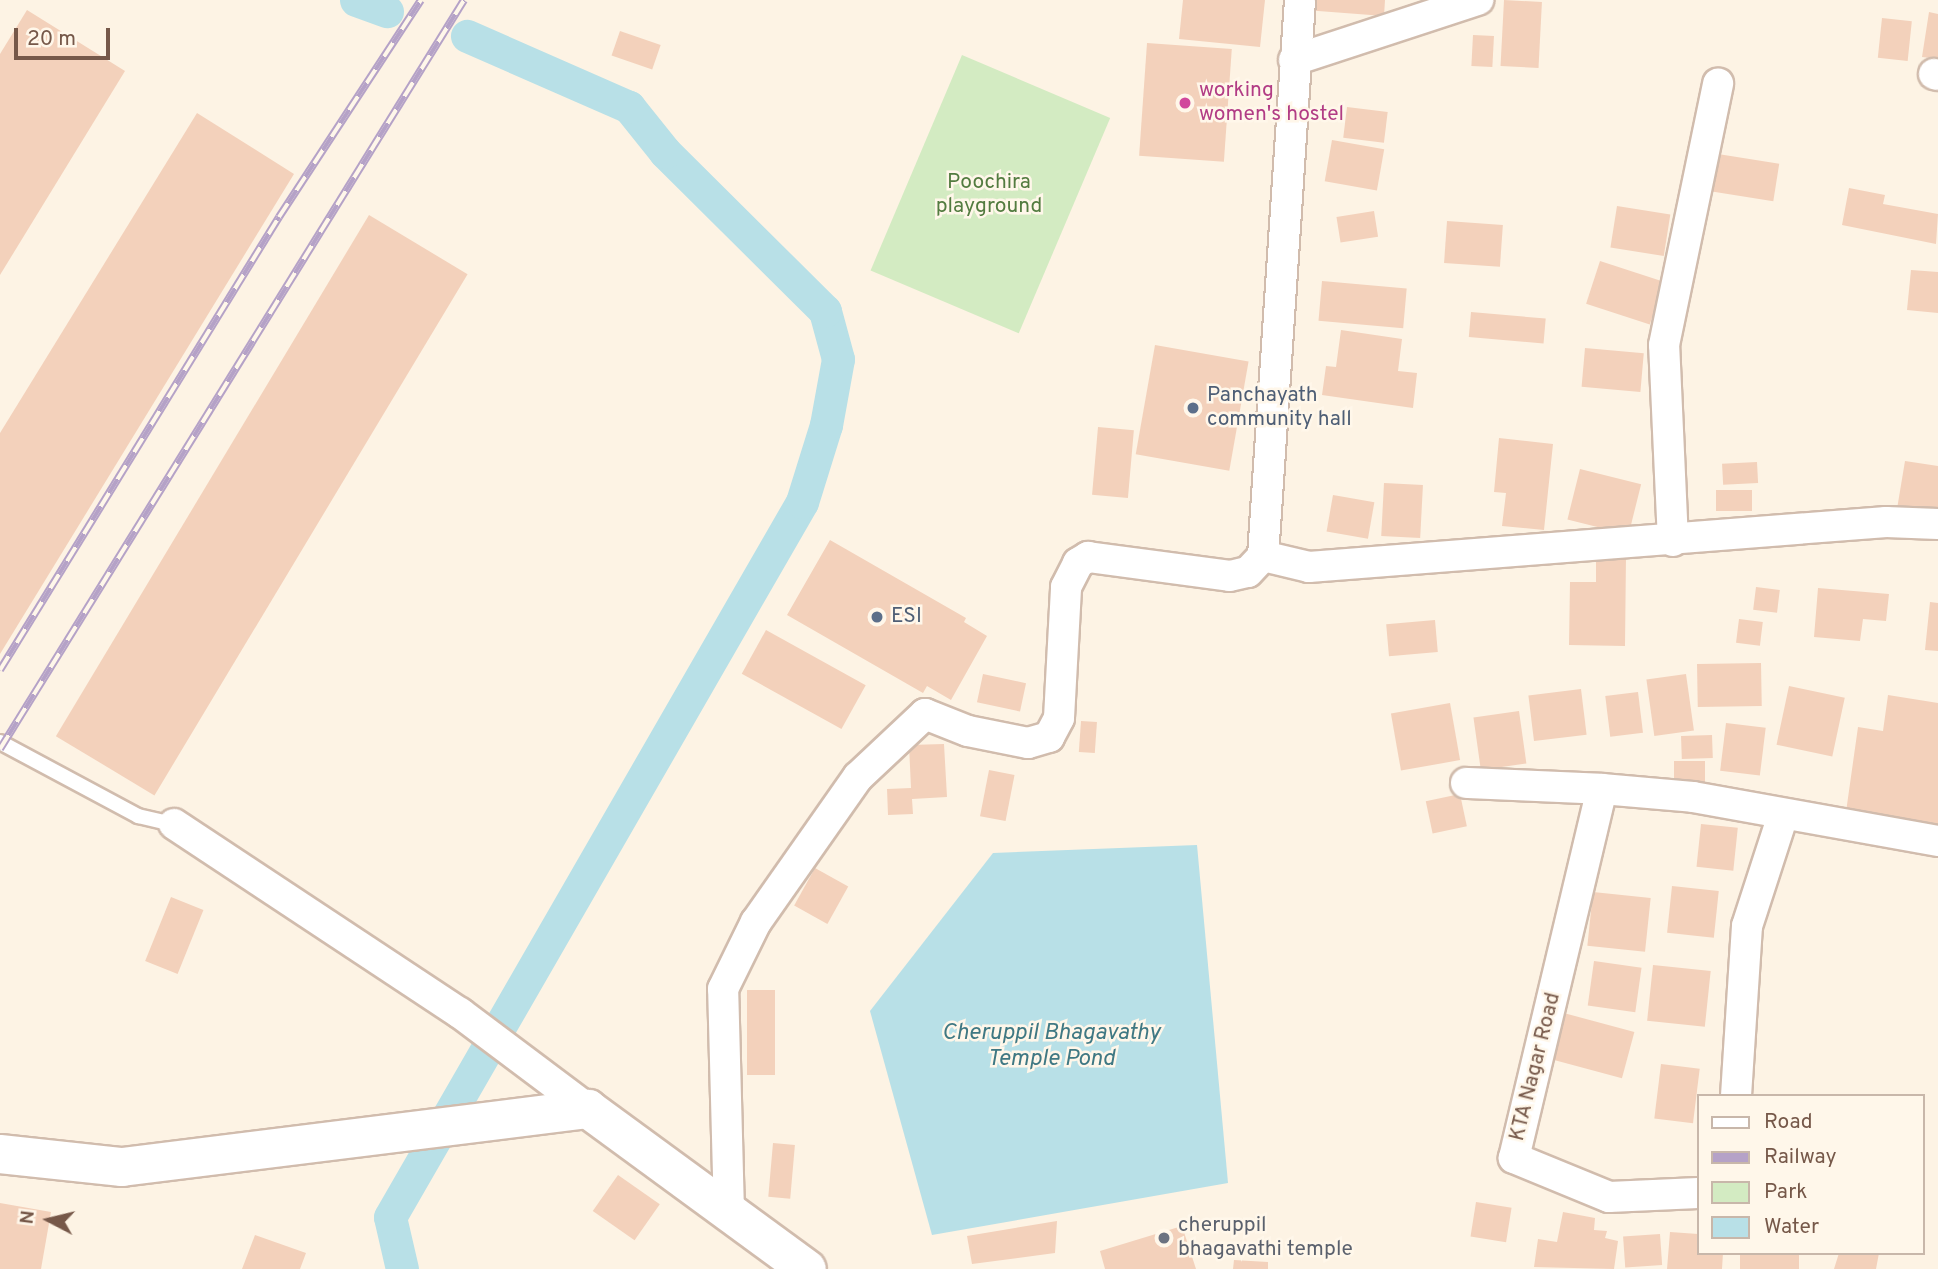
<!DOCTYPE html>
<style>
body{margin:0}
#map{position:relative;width:1938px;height:1269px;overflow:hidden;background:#fdf3e4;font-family:Overpass,sans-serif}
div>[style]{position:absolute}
.green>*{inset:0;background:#d3ebc2;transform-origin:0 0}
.water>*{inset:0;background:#b8e0e7}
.canal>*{height:33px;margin:-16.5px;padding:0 16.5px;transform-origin:16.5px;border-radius:16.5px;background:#b8e0e7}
.building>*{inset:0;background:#f3d1bb;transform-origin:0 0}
.roads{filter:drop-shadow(2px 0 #d1bcad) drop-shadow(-2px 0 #d1bcad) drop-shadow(0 2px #d1bcad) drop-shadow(0 -2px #d1bcad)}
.lane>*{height:14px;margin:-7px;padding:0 7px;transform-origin:7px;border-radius:7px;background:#fff}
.street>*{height:30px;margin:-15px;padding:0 15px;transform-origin:15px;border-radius:15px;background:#fff}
.secondary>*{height:38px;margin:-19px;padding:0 19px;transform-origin:19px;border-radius:19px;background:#fff}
.rail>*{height:8px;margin-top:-4px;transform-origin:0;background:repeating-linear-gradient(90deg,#fff7ea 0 16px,#b5a2c7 0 32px);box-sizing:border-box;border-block:2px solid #b5a2c7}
.dots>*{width:19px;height:19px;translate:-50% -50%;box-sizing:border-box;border:4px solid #fff7ea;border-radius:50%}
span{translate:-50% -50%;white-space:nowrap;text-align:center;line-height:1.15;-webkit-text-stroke:5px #fff7ea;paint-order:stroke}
.hotel-label{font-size:21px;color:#b23c85}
.left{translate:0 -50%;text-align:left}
.park-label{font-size:21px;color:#537c40}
.service-label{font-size:21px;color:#4e5e75}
.street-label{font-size:21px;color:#765849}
.worship-label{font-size:21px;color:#5b616d}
.water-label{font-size:23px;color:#3f7883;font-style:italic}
.legend{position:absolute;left:1697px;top:1094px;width:228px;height:161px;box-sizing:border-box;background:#fff7ea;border:2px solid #c8b7aa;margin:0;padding:9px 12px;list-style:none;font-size:21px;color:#765849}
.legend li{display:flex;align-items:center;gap:14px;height:35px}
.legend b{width:35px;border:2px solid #c8b7aa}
.north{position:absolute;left:14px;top:1185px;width:70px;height:70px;-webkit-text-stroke:5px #fff7ea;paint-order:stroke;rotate:277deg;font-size:19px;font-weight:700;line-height:28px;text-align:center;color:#765849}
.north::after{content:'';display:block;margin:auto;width:24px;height:32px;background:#765849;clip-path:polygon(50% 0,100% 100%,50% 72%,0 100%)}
.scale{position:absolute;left:14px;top:28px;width:96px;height:32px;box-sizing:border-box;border:4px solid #765849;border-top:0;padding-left:9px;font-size:21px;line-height:24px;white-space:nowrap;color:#765849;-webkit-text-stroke:5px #fff7ea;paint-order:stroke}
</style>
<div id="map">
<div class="green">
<div style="left:962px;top:55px;width:161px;height:234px;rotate:23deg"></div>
</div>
<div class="water">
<div style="clip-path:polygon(1197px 845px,1228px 1183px,932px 1235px,870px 1011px,993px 853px)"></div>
</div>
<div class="canal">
<div style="left:356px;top:0;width:33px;rotate:20deg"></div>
<div style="left:402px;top:1269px;width:53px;rotate:-103deg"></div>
<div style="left:390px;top:1217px;width:825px;rotate:-60.05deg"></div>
<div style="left:802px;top:502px;width:81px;rotate:-72.7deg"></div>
<div style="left:826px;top:425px;width:67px;rotate:-79.7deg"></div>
<div style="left:838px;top:359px;width:50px;rotate:-105.2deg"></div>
<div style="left:825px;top:311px;width:226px;rotate:-135.2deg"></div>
<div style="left:665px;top:152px;width:58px;rotate:-128.7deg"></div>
<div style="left:629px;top:107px;width:177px;rotate:-156.3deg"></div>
</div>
<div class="building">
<div style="clip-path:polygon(1183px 0,1265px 0,1260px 47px,1179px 39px)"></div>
<div style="clip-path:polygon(1305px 0,1385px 0,1384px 16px,1305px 10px)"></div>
<div style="left:1504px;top:0;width:38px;height:66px;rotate:3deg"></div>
<div style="clip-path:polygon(27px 10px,125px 71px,0 275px,0 54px)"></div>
<div style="clip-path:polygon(1929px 12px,1938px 14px,1938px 59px,1922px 57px)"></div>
<div style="left:1882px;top:18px;width:30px;height:40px;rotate:6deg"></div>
<div style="left:620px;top:31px;width:43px;height:26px;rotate:19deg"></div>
<div style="left:1473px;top:35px;width:21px;height:31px;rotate:3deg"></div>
<div style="left:1147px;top:43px;width:85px;height:113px;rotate:4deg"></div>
<div style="left:1347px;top:107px;width:41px;height:31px;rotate:7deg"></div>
<div style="clip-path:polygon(197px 113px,294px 174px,0 654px,0 433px)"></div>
<div style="left:1332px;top:140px;width:53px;height:42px;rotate:10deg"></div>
<div style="left:1718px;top:154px;width:62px;height:38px;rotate:9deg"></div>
<div style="clip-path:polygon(1849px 188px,1885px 195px,1883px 204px,1938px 214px,1936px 244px,1842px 225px)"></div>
<div style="left:1617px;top:206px;width:54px;height:42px;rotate:9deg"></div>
<div style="left:1374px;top:211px;width:26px;height:38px;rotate:81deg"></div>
<div style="left:369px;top:215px;width:115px;height:608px;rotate:31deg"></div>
<div style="left:1447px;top:221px;width:56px;height:42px;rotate:4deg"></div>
<div style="left:1600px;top:261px;width:67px;height:45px;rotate:18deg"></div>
<div style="clip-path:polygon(1911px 270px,1938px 272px,1938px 313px,1907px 310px)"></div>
<div style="left:1322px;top:281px;width:85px;height:40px;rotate:5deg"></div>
<div style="left:1471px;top:312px;width:75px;height:25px;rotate:5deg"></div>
<div style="clip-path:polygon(1341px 330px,1402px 339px,1398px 371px,1417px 373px,1413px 408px,1322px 395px,1326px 366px,1336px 367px)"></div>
<div style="left:1155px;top:345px;width:95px;height:111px;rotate:10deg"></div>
<div style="left:1585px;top:348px;width:59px;height:39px;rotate:5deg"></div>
<div style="left:1098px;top:427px;width:36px;height:68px;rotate:5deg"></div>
<div style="clip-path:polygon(1499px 438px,1553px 444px,1544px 530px,1502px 526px,1506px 493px,1494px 492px)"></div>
<div style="clip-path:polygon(1905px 461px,1938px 466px,1938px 515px,1897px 509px)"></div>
<div style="left:1757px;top:462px;width:21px;height:35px;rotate:87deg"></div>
<div style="left:1580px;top:469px;width:63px;height:52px;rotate:14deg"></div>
<div style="left:1384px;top:483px;width:39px;height:53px;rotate:3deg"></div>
<div style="left:1716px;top:490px;width:36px;height:21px"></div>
<div style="left:1333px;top:495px;width:42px;height:37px;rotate:10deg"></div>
<div style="clip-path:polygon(830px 540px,966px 618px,964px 622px,987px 636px,951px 700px,927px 686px,923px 693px,787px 615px)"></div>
<div style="clip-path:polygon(1596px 556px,1626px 556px,1625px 646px,1569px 645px,1570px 582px,1596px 582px)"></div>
<div style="left:1756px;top:587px;width:24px;height:23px;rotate:7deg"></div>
<div style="clip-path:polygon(1818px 588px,1889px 594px,1886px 621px,1863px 619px,1860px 641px,1814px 637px)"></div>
<div style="clip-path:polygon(1930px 602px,1938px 603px,1938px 651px,1925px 650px)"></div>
<div style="left:1739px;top:619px;width:24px;height:24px;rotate:7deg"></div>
<div style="left:1435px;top:620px;width:32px;height:49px;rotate:85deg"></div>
<div style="left:766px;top:630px;width:114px;height:50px;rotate:29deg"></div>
<div style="left:1761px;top:663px;width:43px;height:64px;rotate:89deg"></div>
<div style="left:983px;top:674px;width:44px;height:29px;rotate:12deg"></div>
<div style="left:1686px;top:674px;width:57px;height:40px;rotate:82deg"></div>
<div style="left:1789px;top:686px;width:57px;height:60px;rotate:12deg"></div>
<div style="left:1581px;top:689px;width:46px;height:53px;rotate:83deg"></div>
<div style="left:1638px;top:692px;width:41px;height:33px;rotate:83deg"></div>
<div style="clip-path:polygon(1888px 695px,1938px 703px,1938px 825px,1846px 812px,1858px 727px,1883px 731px)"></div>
<div style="left:1450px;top:703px;width:58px;height:60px;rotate:80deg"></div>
<div style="left:1519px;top:711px;width:53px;height:46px;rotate:82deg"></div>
<div style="left:1081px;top:721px;width:16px;height:31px;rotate:4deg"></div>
<div style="left:1726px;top:723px;width:40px;height:48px;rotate:7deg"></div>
<div style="left:1712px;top:735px;width:23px;height:31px;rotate:88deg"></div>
<div style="clip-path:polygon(944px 744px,947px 797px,912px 799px,913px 814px,888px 815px,887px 789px,911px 788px,909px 745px)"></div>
<div style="left:1674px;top:761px;width:31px;height:22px"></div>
<div style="left:989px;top:770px;width:26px;height:47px;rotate:11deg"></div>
<div style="left:1460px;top:794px;width:33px;height:35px;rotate:78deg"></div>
<div style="left:1701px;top:824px;width:37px;height:43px;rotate:6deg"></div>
<div style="left:815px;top:868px;width:38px;height:43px;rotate:29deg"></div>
<div style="left:1672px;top:886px;width:47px;height:47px;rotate:6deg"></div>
<div style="left:1593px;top:892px;width:58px;height:54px;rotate:6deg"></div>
<div style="left:171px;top:897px;width:35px;height:69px;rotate:22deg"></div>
<div style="left:1594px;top:961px;width:48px;height:45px;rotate:8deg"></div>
<div style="left:1653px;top:965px;width:58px;height:56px;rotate:6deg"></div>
<div style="left:775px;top:990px;width:85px;height:28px;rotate:90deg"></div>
<div style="left:1560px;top:1012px;width:77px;height:48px;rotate:15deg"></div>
<div style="left:1661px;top:1064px;width:39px;height:55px;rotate:7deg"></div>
<div style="left:773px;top:1143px;width:22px;height:54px;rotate:5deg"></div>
<div style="left:618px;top:1175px;width:51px;height:44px;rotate:35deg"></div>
<div style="left:1476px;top:1202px;width:36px;height:35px;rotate:9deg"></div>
<div style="clip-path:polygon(0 1203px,51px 1212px,41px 1269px,0 1269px)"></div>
<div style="clip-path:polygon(1563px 1212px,1595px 1218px,1594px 1230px,1607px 1231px,1605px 1238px,1618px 1241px,1614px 1269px,1534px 1267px,1538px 1239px,1557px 1242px)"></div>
<div style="clip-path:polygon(1057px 1221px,1055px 1253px,972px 1264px,967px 1236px)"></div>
<div style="clip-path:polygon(1182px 1226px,1196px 1269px,1105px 1269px,1100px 1251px)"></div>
<div style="clip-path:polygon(1670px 1232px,1698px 1234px,1698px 1253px,1723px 1253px,1722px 1269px,1667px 1269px)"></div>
<div style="left:1660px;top:1234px;width:31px;height:37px;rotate:86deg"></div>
<div style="clip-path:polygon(255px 1235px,306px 1253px,300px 1269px,242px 1269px)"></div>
<div style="left:1740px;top:1253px;width:59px;height:16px"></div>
<div style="clip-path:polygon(1839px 1253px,1879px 1253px,1876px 1269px,1834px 1269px)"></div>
<div style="clip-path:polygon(1234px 1260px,1268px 1262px,1268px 1269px,1233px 1269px)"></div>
</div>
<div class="roads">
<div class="lane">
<div style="left:0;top:742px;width:157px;rotate:28.2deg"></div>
<div style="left:138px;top:816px;width:37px;rotate:13deg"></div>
</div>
<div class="street">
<div style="left:1294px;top:60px;width:194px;rotate:-18.1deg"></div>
<div style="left:1934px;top:74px;width:4px;rotate:14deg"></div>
<div style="left:1673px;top:541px;width:196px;rotate:-92.6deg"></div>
<div style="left:1664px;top:345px;width:267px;rotate:-78.3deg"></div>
<div style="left:1263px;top:556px;width:557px;rotate:-86.19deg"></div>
<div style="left:1466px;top:783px;width:136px;rotate:2.5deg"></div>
<div style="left:174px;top:824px;width:343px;rotate:33.5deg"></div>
<div style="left:460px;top:1013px;width:160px;rotate:36.9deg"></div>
<div style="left:1736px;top:1096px;width:170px;rotate:-86.3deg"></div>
<div style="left:1747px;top:926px;width:117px;rotate:-72deg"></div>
<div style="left:1698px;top:1193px;width:89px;rotate:177.4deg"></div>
<div style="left:1609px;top:1197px;width:103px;rotate:-157.7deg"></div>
<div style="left:1514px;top:1158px;width:379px;rotate:-76.6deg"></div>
<div style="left:1602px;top:789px;width:91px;rotate:5deg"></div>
<div style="left:1693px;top:797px;width:249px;rotate:10.2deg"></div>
<div style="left:729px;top:1213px;width:224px;rotate:-91.5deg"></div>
<div style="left:723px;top:989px;width:75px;rotate:-63.8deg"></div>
<div style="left:756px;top:922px;width:177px;rotate:-54.9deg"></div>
<div style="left:858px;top:777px;width:92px;rotate:-43.2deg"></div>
<div style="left:925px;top:714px;width:46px;rotate:21.6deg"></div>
<div style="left:968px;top:731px;width:61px;rotate:11.3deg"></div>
<div style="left:1028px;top:743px;width:22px;rotate:-16deg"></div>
<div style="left:1049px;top:737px;width:21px;rotate:-62deg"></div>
<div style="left:1059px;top:718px;width:131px;rotate:-86.9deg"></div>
<div style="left:1066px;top:587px;width:27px;rotate:-63deg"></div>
<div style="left:1078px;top:563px;width:12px;rotate:-31deg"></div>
<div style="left:1088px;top:557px;width:143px;rotate:7.6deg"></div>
<div style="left:1230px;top:576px;width:18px;rotate:-13deg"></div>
<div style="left:1248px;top:572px;width:22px;rotate:-47deg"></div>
<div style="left:1263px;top:556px;width:47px;rotate:13.4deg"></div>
<div style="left:1309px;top:567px;width:579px;rotate:-4.46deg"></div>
<div style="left:1886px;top:522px;width:52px;rotate:2.2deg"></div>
</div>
<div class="secondary">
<div style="left:0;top:1154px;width:123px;rotate:6.1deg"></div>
<div style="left:122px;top:1167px;width:470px;rotate:-7.1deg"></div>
<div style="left:588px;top:1109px;width:271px;rotate:36.2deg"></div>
</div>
</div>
<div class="rail">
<div style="left:0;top:670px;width:532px;rotate:-58.37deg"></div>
<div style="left:279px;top:217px;width:259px;rotate:-56.8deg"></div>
<div style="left:0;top:749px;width:881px;rotate:-58.22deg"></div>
</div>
<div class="dots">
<div style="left:1185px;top:103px;background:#d1479c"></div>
<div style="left:1193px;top:408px;background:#5c6f8a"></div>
<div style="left:877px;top:617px;background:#5c6f8a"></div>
<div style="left:1164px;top:1238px;background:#6b7280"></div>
</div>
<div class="hotel-label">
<span class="left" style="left:1199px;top:103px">working<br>women's hostel</span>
</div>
<div class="park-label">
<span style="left:989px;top:195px">Poochira<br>playground</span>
</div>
<div class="service-label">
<span class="left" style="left:1207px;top:408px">Panchayath<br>community hall</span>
<span class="left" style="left:891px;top:617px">ESI</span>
</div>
<div class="street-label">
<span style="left:1536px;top:1067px;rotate:-76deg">KTA Nagar Road</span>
</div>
<div class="worship-label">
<span class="left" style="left:1178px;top:1238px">cheruppil<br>bhagavathi temple</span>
</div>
<div class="water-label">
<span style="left:1051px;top:1047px">Cheruppil Bhagavathy<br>Temple Pond</span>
</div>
<ul class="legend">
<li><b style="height:9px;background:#fff"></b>Road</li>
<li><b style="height:9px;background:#b5a2c7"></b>Railway</li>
<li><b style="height:19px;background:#d3ebc2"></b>Park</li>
<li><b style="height:19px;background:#b8e0e7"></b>Water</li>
</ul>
<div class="north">N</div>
<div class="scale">20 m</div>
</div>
